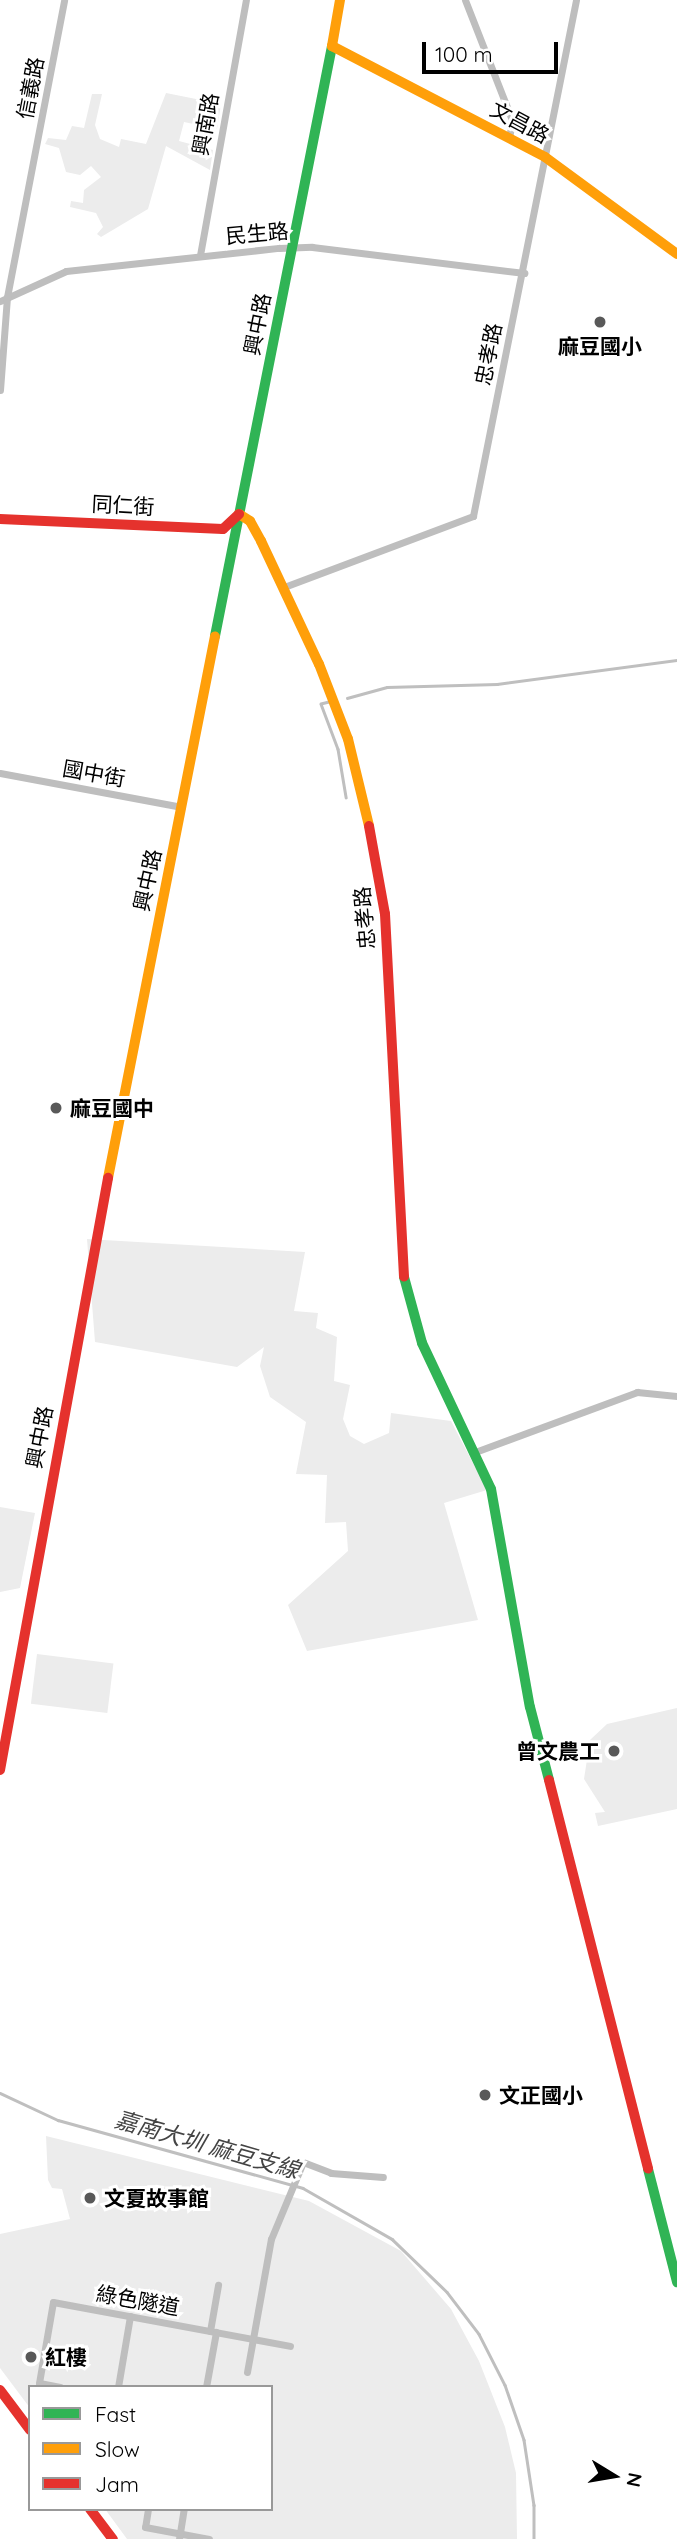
<!DOCTYPE html>
<meta charset="utf-8">
<style>
body{margin:0}
#map{position:relative;width:677px;height:2539px;overflow:hidden;background:#fff;font-family:Quicksand,"Noto Sans TC",sans-serif}
div>[style]{position:absolute}
.green>*{inset:0;background:#ececec;transform-origin:0 0}
.stream>*{height:2.5px;margin:-1.25px;padding:0 1.25px;transform-origin:1.25px;border-radius:1.25px;background:#bfbfbf}
.street>*{height:7px;margin:-3.5px;padding:0 3.5px;transform-origin:3.5px;border-radius:3.5px;background:#bebebe}
.fast>*{height:10px;margin:-5px;padding:0 5px;transform-origin:5px;border-radius:5px;background:#30b455}
.slow>*{height:10px;margin:-5px;padding:0 5px;transform-origin:5px;border-radius:5px;background:#ff9f0a}
.jam>*{height:10px;margin:-5px;padding:0 5px;transform-origin:5px;border-radius:5px;background:#e5322d}
.dots>*{width:19px;height:19px;translate:-50% -50%;box-sizing:border-box;border:4px solid #fff;border-radius:50%}
span{translate:-50% -50%;white-space:nowrap;text-align:center;line-height:1.15;-webkit-text-stroke:6px #fff;paint-order:stroke}
.street-label{font-size:21px;color:#000}
.poi-label{font-size:21px;color:#000;font-weight:700}
.left{translate:0 -50%;text-align:left}
.right{translate:-100% -50%;text-align:right}
.water-label{font-size:23px;color:#444;font-style:italic}
.legend{position:absolute;left:28px;top:2385px;width:245px;height:126px;box-sizing:border-box;background:#fff;border:2px solid #999;margin:0;padding:9px 12px;list-style:none;font-size:21px;color:#000}
.legend li{display:flex;align-items:center;gap:14px;height:35px}
.legend b{width:35px;border:2px solid #999}
.north{position:absolute;left:579px;top:2441px;width:70px;height:70px;-webkit-text-stroke:5px #fff;paint-order:stroke;rotate:101deg;font-size:19px;font-weight:700;line-height:28px;text-align:center;color:#000}
.north::after{content:'';display:block;margin:auto;width:24px;height:32px;background:#000;clip-path:polygon(50% 0,100% 100%,50% 72%,0 100%)}
.scale{position:absolute;left:422px;top:42px;width:136px;height:32px;box-sizing:border-box;border:4px solid #000;border-top:0;padding-left:9px;font-size:21px;line-height:24px;white-space:nowrap;color:#000;-webkit-text-stroke:5px #fff;paint-order:stroke}
</style>
<div id="map">
<div class="green">
<div style="clip-path:polygon(166px 93px,221px 104px,217px 129px,184px 122px,179px 141px,213px 150px,210px 170px,166px 146px,148px 209px,101px 237px,97px 234px,103px 227px,96px 213px,70px 207px,71px 201px,83px 203px,84px 190px,101px 177px,91px 166px,80px 175px,66px 172px,59px 148px,45px 144px,48px 138px,66px 140px,72px 126px,84px 128px,92px 94px,102px 94px,95px 125px,100px 139px,119px 147px,121px 139px,146px 144px)"></div>
<div style="clip-path:polygon(87px 1239px,305px 1252px,294px 1311px,318px 1313px,316px 1328px,337px 1337px,334px 1381px,350px 1385px,343px 1419px,350px 1436px,364px 1444px,389px 1433px,391px 1413px,451px 1421px,487px 1490px,444px 1503px,478px 1620px,307px 1651px,288px 1605px,348px 1551px,346px 1522px,325px 1523px,327px 1475px,296px 1474px,306px 1422px,270px 1397px,260px 1366px,264px 1347px,237px 1367px,95px 1342px)"></div>
<div style="clip-path:polygon(0 1507px,35px 1513px,20px 1588px,0 1592px)"></div>
<div style="left:37px;top:1654px;width:77px;height:50px;rotate:7deg"></div>
<div style="clip-path:polygon(677px 1708px,677px 1809px,598px 1826px,595px 1813px,605px 1812px,584px 1779px,590px 1740px,607px 1724px)"></div>
<div style="clip-path:polygon(46px 2136px,309px 2201px,401px 2251px,451px 2309px,479px 2361px,505px 2427px,516px 2473px,517px 2539px,127px 2539px,105px 2509px,271px 2509px,271px 2387px,30px 2387px,30px 2408px,0 2368px,0 2234px,70px 2219px,62px 2189px,52px 2188px,48px 2180px)"></div>
</div>
<div class="stream">
<div style="left:347px;top:698px;width:41px;rotate:-15.4deg"></div>
<div style="left:387px;top:687px;width:110px;rotate:-1.6deg"></div>
<div style="left:497px;top:684px;width:182px;rotate:-7.6deg"></div>
<div style="left:329px;top:702px;width:8px;rotate:166deg"></div>
<div style="left:321px;top:704px;width:48px;rotate:69.3deg"></div>
<div style="left:338px;top:749px;width:49px;rotate:80.5deg"></div>
<div style="left:0;top:2093px;width:64px;rotate:25deg"></div>
<div style="left:58px;top:2120px;width:254px;rotate:15.5deg"></div>
<div style="left:303px;top:2188px;width:103px;rotate:29.8deg"></div>
<div style="left:392px;top:2239px;width:76px;rotate:43.9deg"></div>
<div style="left:447px;top:2292px;width:53px;rotate:52.7deg"></div>
<div style="left:479px;top:2334px;width:57px;rotate:63deg"></div>
<div style="left:505px;top:2385px;width:58px;rotate:70.9deg"></div>
<div style="left:524px;top:2440px;width:66px;rotate:81.3deg"></div>
<div style="left:534px;top:2505px;width:34px;rotate:90deg"></div>
</div>
<div class="street">
<div style="left:465px;top:0;width:129px;rotate:68.6deg"></div>
<div style="left:512px;top:120px;width:18px;rotate:99deg"></div>
<div style="left:200px;top:255px;width:259px;rotate:-79.8deg"></div>
<div style="left:0;top:301px;width:72px;rotate:-24.4deg"></div>
<div style="left:66px;top:271px;width:214px;rotate:-6.2deg"></div>
<div style="left:279px;top:248px;width:33px;rotate:-2deg"></div>
<div style="left:312px;top:247px;width:214px;rotate:7deg"></div>
<div style="left:0;top:390px;width:93px;rotate:-85.7deg"></div>
<div style="left:7px;top:297px;width:302px;rotate:-79.1deg"></div>
<div style="left:284px;top:587px;width:202px;rotate:-20.6deg"></div>
<div style="left:473px;top:516px;width:526px;rotate:-78.71deg"></div>
<div style="left:0;top:773px;width:185px;rotate:10.6deg"></div>
<div style="left:475px;top:1452px;width:173px;rotate:-20.3deg"></div>
<div style="left:637px;top:1392px;width:40px;rotate:5.7deg"></div>
<div style="left:210px;top:2331px;width:47px;rotate:-80.1deg"></div>
<div style="left:247px;top:2372px;width:135px;rotate:-79.8deg"></div>
<div style="left:271px;top:2239px;width:83px;rotate:-67.4deg"></div>
<div style="left:303px;top:2162px;width:30px;rotate:21deg"></div>
<div style="left:331px;top:2173px;width:52px;rotate:4.4deg"></div>
<div style="left:60px;top:2387px;width:21px;rotate:-169deg"></div>
<div style="left:39px;top:2383px;width:82px;rotate:-80.2deg"></div>
<div style="left:53px;top:2302px;width:241px;rotate:10.5deg"></div>
<div style="left:118px;top:2387px;width:72px;rotate:-80.4deg"></div>
<div style="left:206px;top:2387px;width:56px;rotate:-79.7deg"></div>
<div style="left:148px;top:2509px;width:18px;rotate:99deg"></div>
<div style="left:145px;top:2527px;width:65px;rotate:10.6deg"></div>
<div style="left:179px;top:2539px;width:30px;rotate:-81deg"></div>
</div>
<div class="fast">
<div style="left:215px;top:636px;width:601px;rotate:-78.78deg"></div>
<div style="left:404px;top:1277px;width:68px;rotate:74.7deg"></div>
<div style="left:422px;top:1343px;width:161px;rotate:64.7deg"></div>
<div style="left:491px;top:1489px;width:221px;rotate:79.9deg"></div>
<div style="left:530px;top:1707px;width:75px;rotate:75.4deg"></div>
<div style="left:648px;top:2169px;width:117px;rotate:75.6deg"></div>
</div>
<div class="slow">
<div style="left:340px;top:0;width:47px;rotate:99.9deg"></div>
<div style="left:332px;top:46px;width:240px;rotate:27.5deg"></div>
<div style="left:545px;top:157px;width:164px;rotate:36.3deg"></div>
<div style="left:239px;top:514px;width:13px;rotate:32deg"></div>
<div style="left:250px;top:521px;width:23px;rotate:61deg"></div>
<div style="left:261px;top:541px;width:136px;rotate:64.8deg"></div>
<div style="left:319px;top:664px;width:80px;rotate:68.9deg"></div>
<div style="left:348px;top:739px;width:89px;rotate:76.4deg"></div>
<div style="left:108px;top:1178px;width:552px;rotate:-78.83deg"></div>
</div>
<div class="jam">
<div style="left:0;top:519px;width:223px;rotate:2.6deg"></div>
<div style="left:223px;top:529px;width:22px;rotate:-43deg"></div>
<div style="left:369px;top:826px;width:89px;rotate:79.7deg"></div>
<div style="left:385px;top:914px;width:363px;rotate:87deg"></div>
<div style="left:0;top:1770px;width:602px;rotate:-79.66deg"></div>
<div style="left:549px;top:1780px;width:401px;rotate:75.7deg"></div>
<div style="left:0;top:2390px;width:50px;rotate:53.1deg"></div>
<div style="left:90px;top:2509px;width:38px;rotate:53deg"></div>
</div>
<div class="dots">
<div style="left:600px;top:322px;background:#595959"></div>
<div style="left:56px;top:1108px;background:#595959"></div>
<div style="left:614px;top:1751px;background:#595959"></div>
<div style="left:485px;top:2095px;background:#595959"></div>
<div style="left:90px;top:2198px;background:#595959"></div>
<div style="left:31px;top:2357px;background:#595959"></div>
</div>
<div class="street-label">
<span style="left:30px;top:88px;rotate:-79deg">信義路</span>
<span style="left:520px;top:122px;rotate:28deg">文昌路</span>
<span style="left:205px;top:124px;rotate:-80deg">興南路</span>
<span style="left:257px;top:233px;rotate:-5deg">民生路</span>
<span style="left:257px;top:324px;rotate:-79deg">興中路</span>
<span style="left:488px;top:354px;rotate:-79deg">忠孝路</span>
<span style="left:123px;top:505px;rotate:3deg">同仁街</span>
<span style="left:94px;top:773px;rotate:10deg">國中街</span>
<span style="left:147px;top:880px;rotate:-78deg">興中路</span>
<span style="left:364px;top:918px;rotate:-95deg">忠孝路</span>
<span style="left:39px;top:1437px;rotate:-79deg">興中路</span>
<span style="left:138px;top:2300px;rotate:10deg">綠色隧道</span>
</div>
<div class="poi-label">
<span style="left:600px;top:346px">麻豆國小</span>
<span class="left" style="left:70px;top:1108px">麻豆國中</span>
<span class="right" style="left:600px;top:1751px">曾文農工</span>
<span class="left" style="left:499px;top:2095px">文正國小</span>
<span class="left" style="left:104px;top:2198px">文夏故事館</span>
<span class="left" style="left:45px;top:2357px">紅樓</span>
</div>
<div class="water-label">
<span style="left:207px;top:2145px;rotate:16deg">嘉南大圳 麻豆支線</span>
</div>
<ul class="legend">
<li><b style="height:9px;background:#30b455"></b>Fast</li>
<li><b style="height:9px;background:#ff9f0a"></b>Slow</li>
<li><b style="height:9px;background:#e5322d"></b>Jam</li>
</ul>
<div class="north">N</div>
<div class="scale">100 m</div>
</div>
